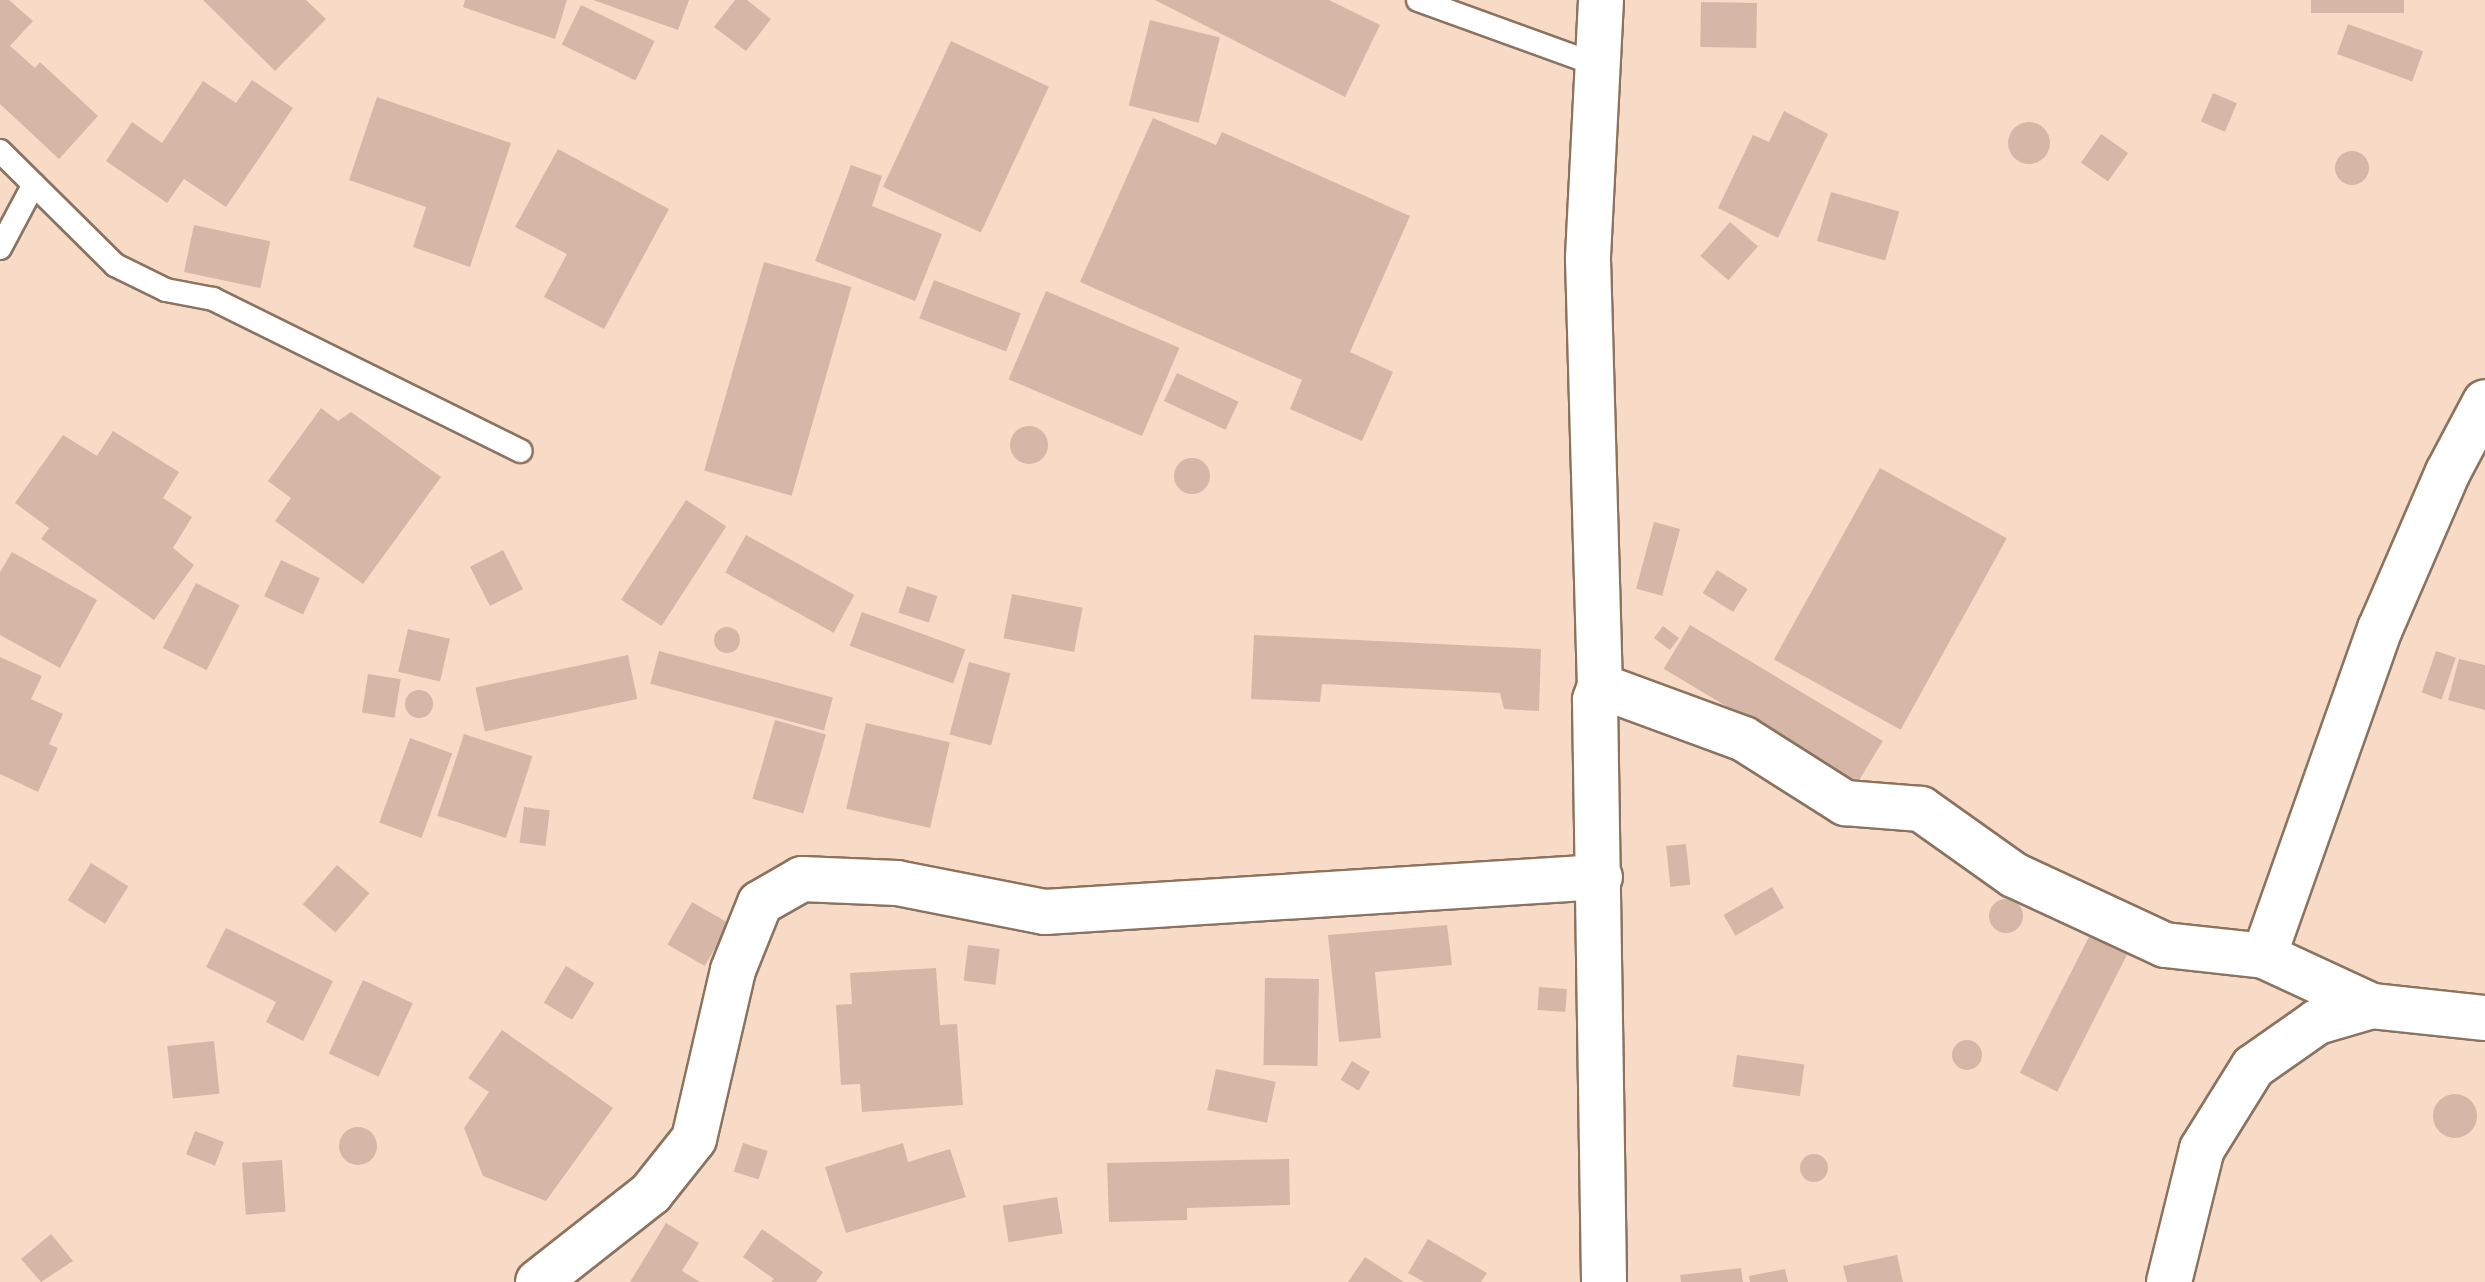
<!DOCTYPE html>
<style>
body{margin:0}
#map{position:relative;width:2485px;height:1282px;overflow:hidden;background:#f7dbc6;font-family:"Noto Serif",serif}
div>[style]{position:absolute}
.building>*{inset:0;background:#d6b7a7;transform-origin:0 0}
.round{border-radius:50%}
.roads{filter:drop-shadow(2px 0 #8b7360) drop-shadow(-2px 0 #8b7360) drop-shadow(0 2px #8b7360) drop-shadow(0 -2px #8b7360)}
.service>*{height:22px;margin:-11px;padding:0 11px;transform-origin:11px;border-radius:11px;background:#fff}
.minor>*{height:44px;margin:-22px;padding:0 22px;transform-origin:22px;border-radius:22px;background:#fff}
span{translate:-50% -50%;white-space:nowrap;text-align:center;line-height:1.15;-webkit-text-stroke:7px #fff;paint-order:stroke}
</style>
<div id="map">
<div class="building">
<div style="clip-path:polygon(0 0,9px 0,33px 21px,10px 46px,35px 68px,40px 62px,98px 116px,59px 159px,0 104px)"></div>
<div style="clip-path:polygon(203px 0,306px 0,326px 19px,275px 71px)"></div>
<div style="clip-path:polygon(465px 0,567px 0,555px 39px,463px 7px)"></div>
<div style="clip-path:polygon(593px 0,689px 0,678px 30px)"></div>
<div style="clip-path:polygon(735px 0,747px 0,771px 19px,746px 51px,714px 27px)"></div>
<div style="clip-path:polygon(1155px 0,1329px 0,1380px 25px,1345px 97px)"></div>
<div style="left:2311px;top:0;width:93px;height:13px"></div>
<div style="left:1701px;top:2px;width:56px;height:45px;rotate:1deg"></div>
<div style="left:581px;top:5px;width:82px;height:44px;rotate:26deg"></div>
<div style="left:1150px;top:20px;width:72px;height:88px;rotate:14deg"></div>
<div style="left:2348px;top:24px;width:80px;height:32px;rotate:20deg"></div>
<div style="left:951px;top:41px;width:108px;height:161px;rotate:25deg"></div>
<div style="clip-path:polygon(252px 80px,293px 108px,226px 207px,184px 179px,167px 203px,106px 161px,132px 122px,162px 143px,203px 81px,236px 103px)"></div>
<div style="left:2213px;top:93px;width:26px;height:31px;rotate:23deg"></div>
<div style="clip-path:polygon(377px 97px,511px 143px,470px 267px,413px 247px,426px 207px,349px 180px)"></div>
<div style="clip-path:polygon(1784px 111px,1828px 134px,1778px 238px,1718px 208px,1753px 135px,1769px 142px)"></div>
<div style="clip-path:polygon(1153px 118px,1216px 145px,1222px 132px,1410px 216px,1350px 352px,1393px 372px,1362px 441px,1290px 409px,1302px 380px,1080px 282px)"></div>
<div class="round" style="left:2008px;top:122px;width:42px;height:42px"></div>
<div style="left:2101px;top:134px;width:33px;height:35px;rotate:35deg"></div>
<div style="clip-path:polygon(558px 149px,669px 209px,604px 329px,544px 297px,567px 254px,515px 227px)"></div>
<div class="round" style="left:2335px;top:151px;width:34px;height:34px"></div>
<div style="clip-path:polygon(851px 165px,882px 176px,872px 206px,942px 234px,915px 301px,815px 261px)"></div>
<div style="left:1831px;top:192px;width:71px;height:51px;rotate:16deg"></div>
<div style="left:1730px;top:222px;width:37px;height:45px;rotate:41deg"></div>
<div style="left:194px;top:225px;width:78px;height:48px;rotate:12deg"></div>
<div style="left:764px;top:262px;width:91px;height:217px;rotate:16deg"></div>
<div style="left:934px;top:280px;width:93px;height:41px;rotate:21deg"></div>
<div style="left:1046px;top:291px;width:145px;height:96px;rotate:23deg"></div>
<div style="left:1177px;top:373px;width:68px;height:31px;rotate:25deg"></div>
<div style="clip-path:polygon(321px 408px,338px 421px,351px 412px,441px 477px,363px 584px,275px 521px,291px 498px,268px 481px)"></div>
<div class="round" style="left:1010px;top:426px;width:38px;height:38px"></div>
<div style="clip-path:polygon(113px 431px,179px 472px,163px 498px,192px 517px,173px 548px,194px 565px,154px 620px,41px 539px,49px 528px,15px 503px,63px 435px,97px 456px)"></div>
<div class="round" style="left:1174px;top:458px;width:36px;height:36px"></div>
<div style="left:1880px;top:468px;width:145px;height:219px;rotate:29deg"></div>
<div style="left:686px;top:500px;width:48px;height:119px;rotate:33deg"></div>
<div style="left:1654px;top:522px;width:27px;height:69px;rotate:15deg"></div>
<div style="left:746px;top:535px;width:124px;height:43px;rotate:29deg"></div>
<div style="left:503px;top:550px;width:44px;height:37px;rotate:63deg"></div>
<div style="clip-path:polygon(12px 552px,97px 600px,60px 668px,0 635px,0 572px)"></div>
<div style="left:281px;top:560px;width:43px;height:40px;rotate:25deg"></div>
<div style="left:1717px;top:570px;width:36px;height:27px;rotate:32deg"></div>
<div style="left:196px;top:583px;width:49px;height:73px;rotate:27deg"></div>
<div style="left:907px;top:586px;width:32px;height:28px;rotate:18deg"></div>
<div style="left:1012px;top:594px;width:72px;height:45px;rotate:11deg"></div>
<div style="left:862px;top:612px;width:110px;height:36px;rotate:20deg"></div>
<div style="left:1690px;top:625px;width:225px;height:51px;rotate:31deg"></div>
<div style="left:1663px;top:626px;width:20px;height:15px;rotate:37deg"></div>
<div class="round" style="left:714px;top:627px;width:26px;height:26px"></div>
<div style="left:408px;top:629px;width:43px;height:44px;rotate:13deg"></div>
<div style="clip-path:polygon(1254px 635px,1541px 649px,1539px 711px,1504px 709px,1500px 693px,1322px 684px,1320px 702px,1251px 699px)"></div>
<div style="left:659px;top:651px;width:180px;height:34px;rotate:15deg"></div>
<div style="left:2436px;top:651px;width:21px;height:44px;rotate:19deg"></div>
<div style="left:628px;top:655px;width:45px;height:156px;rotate:78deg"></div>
<div style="clip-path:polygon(0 657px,42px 676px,31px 699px,63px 714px,49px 744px,58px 748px,38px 792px,0 774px)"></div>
<div style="clip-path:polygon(2459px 659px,2485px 665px,2485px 710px,2448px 700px)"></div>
<div style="left:969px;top:662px;width:43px;height:75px;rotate:15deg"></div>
<div style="left:368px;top:674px;width:33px;height:39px;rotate:9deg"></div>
<div class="round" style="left:405px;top:690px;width:28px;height:28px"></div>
<div style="left:775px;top:720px;width:53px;height:82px;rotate:16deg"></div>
<div style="left:866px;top:723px;width:86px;height:88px;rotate:13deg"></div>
<div style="left:464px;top:734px;width:72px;height:86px;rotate:18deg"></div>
<div style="left:410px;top:738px;width:45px;height:90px;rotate:20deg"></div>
<div style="left:524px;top:807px;width:26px;height:36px;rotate:7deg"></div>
<div style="left:1686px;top:844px;width:41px;height:20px;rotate:84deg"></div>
<div style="left:91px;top:863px;width:44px;height:44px;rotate:32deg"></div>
<div style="left:337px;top:865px;width:43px;height:52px;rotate:41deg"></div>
<div style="left:1772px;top:887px;width:24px;height:56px;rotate:60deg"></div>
<div class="round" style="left:1989px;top:899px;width:34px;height:34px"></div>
<div style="left:692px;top:902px;width:43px;height:49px;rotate:30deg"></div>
<div style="clip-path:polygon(1447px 925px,1452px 965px,1375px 972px,1381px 1038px,1339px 1042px,1328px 935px)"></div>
<div style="clip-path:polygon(226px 928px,333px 981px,303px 1041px,266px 1022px,276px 1002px,206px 967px)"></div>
<div style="left:2092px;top:931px;width:42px;height:159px;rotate:27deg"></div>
<div style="left:968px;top:945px;width:32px;height:36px;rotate:7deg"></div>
<div style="left:566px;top:966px;width:33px;height:43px;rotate:31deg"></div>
<div style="clip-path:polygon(936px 968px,940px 1025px,957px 1024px,963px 1105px,862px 1112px,860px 1084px,841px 1085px,836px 1005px,852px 1004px,850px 973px)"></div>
<div style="left:1265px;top:978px;width:54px;height:87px;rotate:1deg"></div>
<div style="left:363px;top:980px;width:55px;height:81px;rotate:25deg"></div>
<div style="left:1539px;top:987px;width:28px;height:23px;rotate:4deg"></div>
<div style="clip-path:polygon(502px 1030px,613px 1108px,546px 1201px,483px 1176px,464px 1128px,489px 1092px,468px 1078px)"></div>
<div class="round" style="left:1952px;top:1040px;width:30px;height:30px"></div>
<div style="left:214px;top:1041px;width:53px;height:47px;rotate:84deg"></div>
<div style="left:1737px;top:1055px;width:68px;height:32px;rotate:8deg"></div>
<div style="left:1352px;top:1061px;width:21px;height:22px;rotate:31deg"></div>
<div style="left:1216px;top:1069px;width:61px;height:42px;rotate:12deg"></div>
<div class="round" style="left:2433px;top:1094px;width:44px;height:44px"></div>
<div class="round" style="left:339px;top:1127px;width:38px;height:38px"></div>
<div style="left:195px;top:1131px;width:31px;height:25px;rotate:21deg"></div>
<div style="left:743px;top:1143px;width:26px;height:30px;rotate:18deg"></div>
<div style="clip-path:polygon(903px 1143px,908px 1162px,950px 1149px,966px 1197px,846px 1233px,825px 1167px)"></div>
<div class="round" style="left:1800px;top:1154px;width:28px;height:28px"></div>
<div style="clip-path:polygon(1289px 1159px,1290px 1205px,1187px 1208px,1187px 1220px,1109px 1222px,1107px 1163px)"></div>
<div style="left:282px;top:1160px;width:52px;height:40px;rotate:86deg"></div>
<div style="left:1057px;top:1197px;width:37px;height:55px;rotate:81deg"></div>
<div style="clip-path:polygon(666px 1223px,699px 1243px,682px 1271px,700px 1282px,630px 1282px)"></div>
<div style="clip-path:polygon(762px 1229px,823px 1272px,816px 1282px,771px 1282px,774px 1279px,743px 1257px)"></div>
<div style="clip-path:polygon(51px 1234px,73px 1261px,41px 1282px,21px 1259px)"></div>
<div style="clip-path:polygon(1428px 1239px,1487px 1273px,1481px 1282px,1424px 1282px,1408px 1273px)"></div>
<div style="clip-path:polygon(1897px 1255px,1903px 1282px,1847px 1282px,1843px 1266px)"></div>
<div style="clip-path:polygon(1365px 1257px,1404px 1282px,1348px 1282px)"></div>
<div style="clip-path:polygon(1741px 1268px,1743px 1282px,1681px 1282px,1680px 1275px)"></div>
<div style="clip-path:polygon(1785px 1269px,1788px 1282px,1750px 1282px,1749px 1276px)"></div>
</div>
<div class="roads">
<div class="service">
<div style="left:1418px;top:0;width:194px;rotate:19.9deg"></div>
<div style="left:0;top:151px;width:162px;rotate:44.7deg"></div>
<div style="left:115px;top:265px;width:57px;rotate:26.1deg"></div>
<div style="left:166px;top:290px;width:48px;rotate:10.8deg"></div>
<div style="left:213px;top:299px;width:343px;rotate:26.3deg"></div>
<div style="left:0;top:248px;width:72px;rotate:-62deg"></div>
</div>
<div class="minor">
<div style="left:1601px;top:0;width:259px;rotate:92.9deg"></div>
<div style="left:1588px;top:259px;width:427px;rotate:88.4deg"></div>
<div style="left:1600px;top:686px;width:15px;rotate:110deg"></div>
<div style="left:1595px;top:700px;width:582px;rotate:89.11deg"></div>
<div style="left:1600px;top:686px;width:153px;rotate:20.2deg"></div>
<div style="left:1744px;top:739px;width:120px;rotate:32.4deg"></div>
<div style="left:1845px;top:803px;width:76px;rotate:4.5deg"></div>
<div style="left:1921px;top:809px;width:114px;rotate:35.4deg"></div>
<div style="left:2014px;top:875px;width:166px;rotate:24.9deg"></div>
<div style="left:2165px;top:945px;width:100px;rotate:6.3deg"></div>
<div style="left:2264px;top:956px;width:119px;rotate:24.8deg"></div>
<div style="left:2372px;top:1006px;width:114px;rotate:6.1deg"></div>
<div style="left:2264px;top:956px;width:347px;rotate:-70.5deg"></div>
<div style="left:2380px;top:629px;width:171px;rotate:-66.6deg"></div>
<div style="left:2448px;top:472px;width:79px;rotate:-62.1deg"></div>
<div style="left:538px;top:1282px;width:144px;rotate:-38.2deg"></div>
<div style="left:651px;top:1193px;width:69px;rotate:-51.5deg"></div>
<div style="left:694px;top:1139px;width:173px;rotate:-77deg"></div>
<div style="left:733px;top:970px;width:72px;rotate:-68.1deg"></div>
<div style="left:760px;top:903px;width:48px;rotate:-29.7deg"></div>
<div style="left:802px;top:879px;width:95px;rotate:2.4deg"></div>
<div style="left:897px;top:883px;width:151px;rotate:11.1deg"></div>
<div style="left:1045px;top:912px;width:556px;rotate:-3.61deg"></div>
<div style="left:2169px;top:1282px;width:137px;rotate:-76.1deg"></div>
<div style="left:2202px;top:1149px;width:97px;rotate:-58.1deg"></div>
<div style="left:2253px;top:1067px;width:78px;rotate:-35.1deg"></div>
<div style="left:2317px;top:1022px;width:57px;rotate:-16.2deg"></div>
</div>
</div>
</div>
